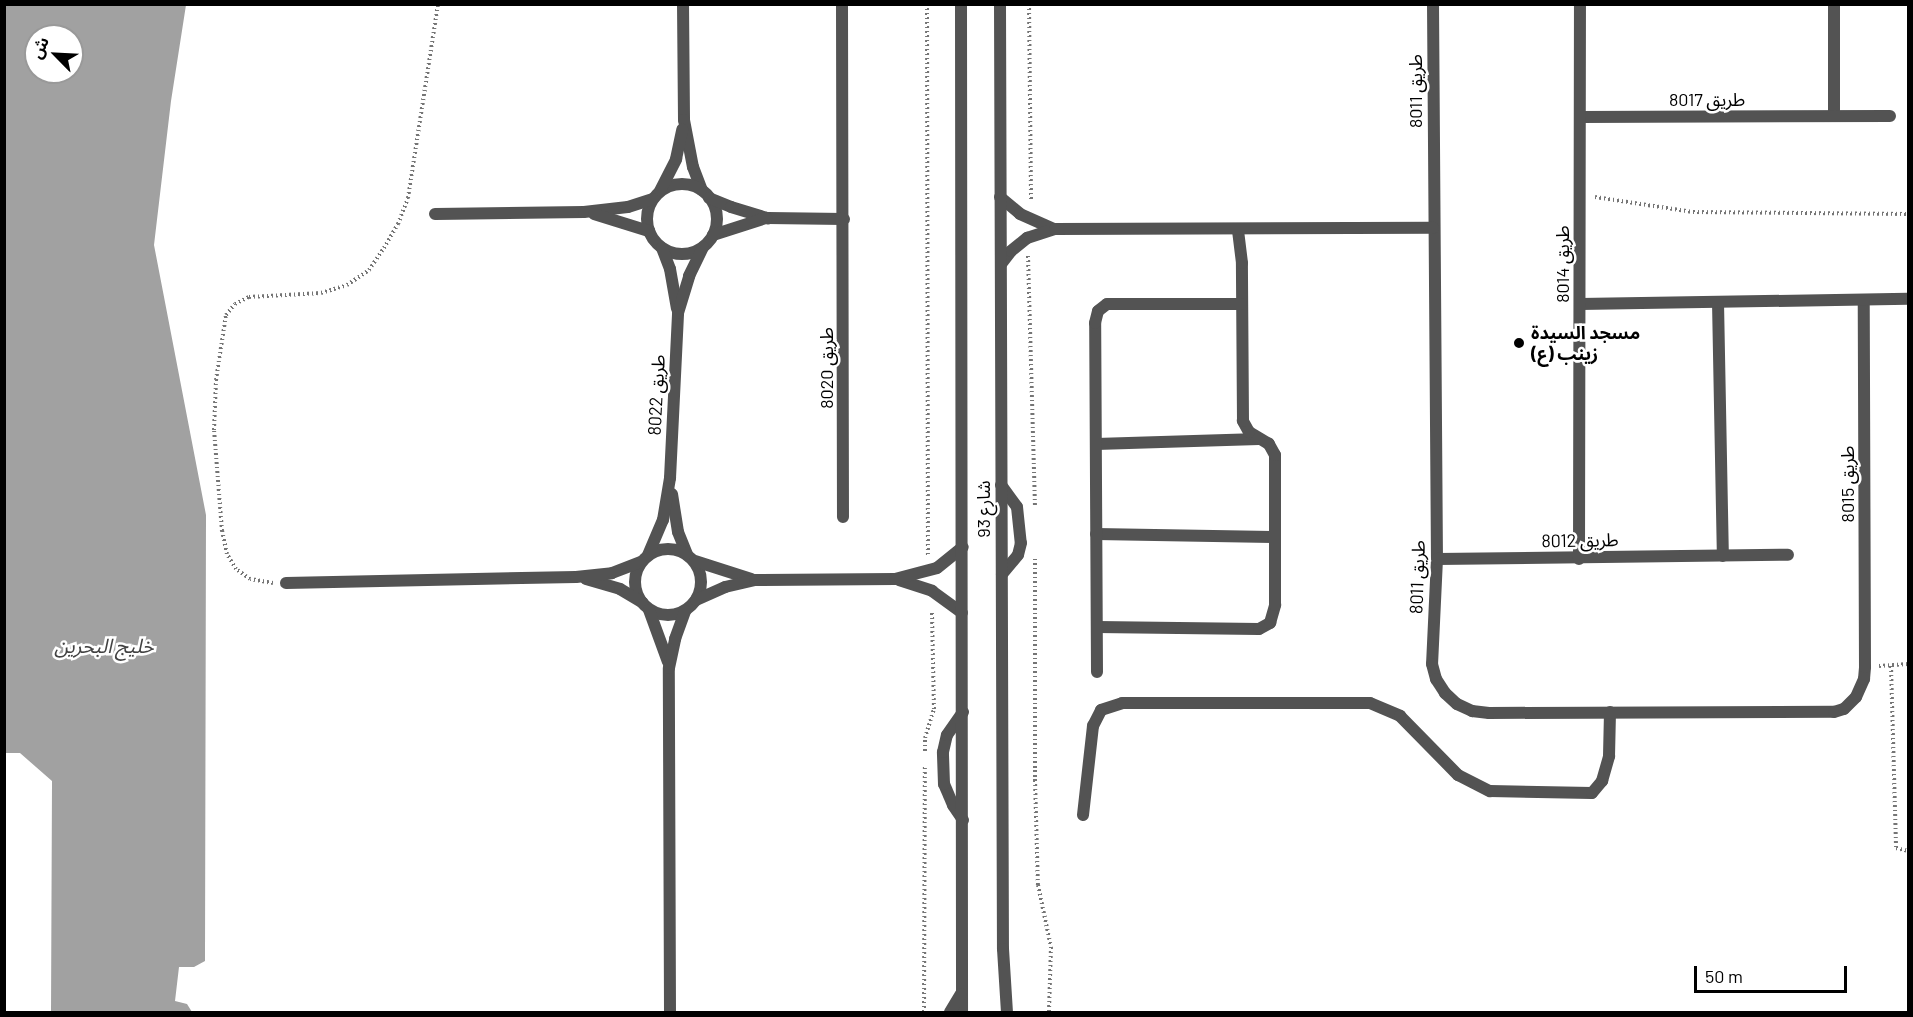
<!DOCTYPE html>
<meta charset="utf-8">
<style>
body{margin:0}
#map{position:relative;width:1913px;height:1017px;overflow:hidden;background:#fff;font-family:Barlow,"Noto Sans Arabic",sans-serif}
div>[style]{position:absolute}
.water>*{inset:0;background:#a1a1a1}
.path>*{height:4px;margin-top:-2px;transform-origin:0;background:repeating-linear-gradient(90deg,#757575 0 1.5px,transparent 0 4.5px)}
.service>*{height:12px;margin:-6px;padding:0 6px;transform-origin:6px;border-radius:6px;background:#535353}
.minor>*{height:12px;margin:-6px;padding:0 6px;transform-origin:6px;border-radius:6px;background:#535353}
.minor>.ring{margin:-6px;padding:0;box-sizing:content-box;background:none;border:12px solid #535353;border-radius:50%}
.tertiary>*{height:12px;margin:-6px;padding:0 6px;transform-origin:6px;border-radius:6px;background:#535353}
.dots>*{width:16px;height:16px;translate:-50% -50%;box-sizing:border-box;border:3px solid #fff;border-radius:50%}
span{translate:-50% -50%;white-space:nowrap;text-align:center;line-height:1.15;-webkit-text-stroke:5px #fff;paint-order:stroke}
.street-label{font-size:18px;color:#000}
.poi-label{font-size:18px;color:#000;font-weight:700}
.left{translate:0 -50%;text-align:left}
.water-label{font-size:20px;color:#424242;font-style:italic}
.frame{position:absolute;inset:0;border:6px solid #000;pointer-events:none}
.north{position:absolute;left:24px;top:24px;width:60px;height:60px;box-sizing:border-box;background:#fff;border:2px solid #999;border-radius:50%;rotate:294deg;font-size:16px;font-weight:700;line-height:24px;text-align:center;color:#000}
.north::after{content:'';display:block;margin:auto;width:21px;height:27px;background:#000;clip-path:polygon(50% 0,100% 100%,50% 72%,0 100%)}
.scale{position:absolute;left:1694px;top:966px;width:153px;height:27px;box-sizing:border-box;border:3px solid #000;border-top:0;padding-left:8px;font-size:18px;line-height:21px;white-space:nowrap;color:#000;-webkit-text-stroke:4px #fff;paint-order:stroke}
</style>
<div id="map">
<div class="water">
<div style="clip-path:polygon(evenodd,4px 5px,186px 5px,171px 101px,154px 245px,206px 515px,205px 961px,194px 967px,179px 967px,175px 1001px,187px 1004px,192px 1012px,51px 1012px,52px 781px,20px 753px,4px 753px,4px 5px,36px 36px,72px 36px,72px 72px,36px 72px,36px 36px)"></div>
</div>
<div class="path">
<div style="left:927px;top:4px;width:552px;rotate:89.9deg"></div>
<div style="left:1029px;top:4px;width:198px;rotate:89.4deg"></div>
<div style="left:1595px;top:197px;width:99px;rotate:8.7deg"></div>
<div style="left:1693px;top:212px;width:215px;rotate:0.5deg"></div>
<div style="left:1028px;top:256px;width:250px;rotate:88.4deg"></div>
<div style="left:1035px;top:559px;width:221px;rotate:90deg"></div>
<div style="left:1035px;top:780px;width:105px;rotate:88.4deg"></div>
<div style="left:1038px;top:885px;width:63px;rotate:78.2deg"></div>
<div style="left:1051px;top:947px;width:65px;rotate:91.8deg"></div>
<div style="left:273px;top:583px;width:23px;rotate:-170deg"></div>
<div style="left:250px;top:579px;width:17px;rotate:-144deg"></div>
<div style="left:236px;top:569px;width:17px;rotate:-121deg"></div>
<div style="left:227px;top:554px;width:24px;rotate:-102deg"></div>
<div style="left:222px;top:531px;width:101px;rotate:-94.5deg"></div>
<div style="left:214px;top:430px;width:50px;rotate:-87.7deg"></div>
<div style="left:216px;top:380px;width:66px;rotate:-81.3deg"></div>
<div style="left:226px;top:315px;width:14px;rotate:-51deg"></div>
<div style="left:235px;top:304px;width:16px;rotate:-27deg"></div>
<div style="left:249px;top:297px;width:72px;rotate:-3.2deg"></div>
<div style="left:321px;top:293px;width:27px;rotate:-17deg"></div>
<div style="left:347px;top:285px;width:27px;rotate:-34deg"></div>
<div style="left:369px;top:270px;width:27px;rotate:-56deg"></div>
<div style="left:384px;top:248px;width:28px;rotate:-60deg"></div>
<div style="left:398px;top:224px;width:28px;rotate:-69deg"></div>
<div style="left:408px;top:198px;width:196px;rotate:-81.2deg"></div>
<div style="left:1879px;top:666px;width:29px;rotate:-4deg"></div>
<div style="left:1891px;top:666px;width:182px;rotate:88.4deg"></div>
<div style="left:1896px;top:848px;width:12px;rotate:14deg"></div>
<div style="left:925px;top:751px;width:13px;rotate:-90deg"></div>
<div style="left:925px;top:738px;width:30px;rotate:-73deg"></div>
<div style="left:934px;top:709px;width:99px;rotate:-91.2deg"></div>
<div style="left:924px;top:1012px;width:245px;rotate:-89.8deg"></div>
</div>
<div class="service">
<div style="left:1096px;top:444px;width:163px;rotate:-1.8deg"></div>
<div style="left:1001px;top:485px;width:27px;rotate:54deg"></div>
<div style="left:1017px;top:507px;width:36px;rotate:84deg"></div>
<div style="left:1021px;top:543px;width:12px;rotate:104deg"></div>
<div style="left:1018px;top:555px;width:25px;rotate:130deg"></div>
<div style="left:1096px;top:534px;width:179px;rotate:1deg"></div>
<div style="left:1097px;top:627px;width:162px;rotate:0.7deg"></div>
<div style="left:1259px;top:629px;width:13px;rotate:-29deg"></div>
<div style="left:1270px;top:623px;width:19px;rotate:-74deg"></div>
<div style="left:1275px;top:605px;width:150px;rotate:-90deg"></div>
<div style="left:1275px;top:455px;width:13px;rotate:-119deg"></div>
<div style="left:1269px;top:444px;width:23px;rotate:-149deg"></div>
<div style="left:1249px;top:432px;width:13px;rotate:-119deg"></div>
<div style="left:1243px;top:421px;width:158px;rotate:-90.4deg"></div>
<div style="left:1242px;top:263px;width:34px;rotate:-97deg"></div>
<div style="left:1097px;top:672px;width:349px;rotate:-90.3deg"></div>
<div style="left:1095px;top:323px;width:12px;rotate:-76deg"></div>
<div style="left:1098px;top:311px;width:11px;rotate:-38deg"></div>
<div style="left:1107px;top:304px;width:134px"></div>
<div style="left:1083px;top:815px;width:90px;rotate:-83.6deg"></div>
<div style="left:1093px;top:726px;width:18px;rotate:-63deg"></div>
<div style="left:1101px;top:710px;width:22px;rotate:-18deg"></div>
<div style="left:1122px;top:703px;width:248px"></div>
<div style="left:1370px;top:703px;width:33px;rotate:23deg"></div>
<div style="left:1400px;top:716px;width:83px;rotate:45.5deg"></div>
<div style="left:1458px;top:775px;width:36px;rotate:27deg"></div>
<div style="left:1490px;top:791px;width:102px;rotate:1.1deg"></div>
<div style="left:1592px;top:793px;width:16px;rotate:-50deg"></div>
<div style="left:1602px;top:781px;width:26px;rotate:-74deg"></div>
<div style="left:1609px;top:756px;width:44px;rotate:-88.7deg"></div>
<div style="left:963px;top:820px;width:18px;rotate:-124deg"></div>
<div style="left:953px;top:805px;width:23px;rotate:-113deg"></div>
<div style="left:944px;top:784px;width:32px;rotate:-92deg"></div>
<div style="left:943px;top:752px;width:17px;rotate:-77deg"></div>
<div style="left:947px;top:735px;width:28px;rotate:-55deg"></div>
</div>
<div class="minor">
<div style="left:683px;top:4px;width:116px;rotate:89.5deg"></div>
<div style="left:684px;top:120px;width:48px;rotate:79.2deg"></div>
<div style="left:693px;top:167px;width:25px;rotate:69deg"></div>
<div style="left:842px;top:4px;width:513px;rotate:89.89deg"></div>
<div style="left:1433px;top:4px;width:555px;rotate:89.59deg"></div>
<div style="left:1437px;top:559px;width:105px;rotate:92.7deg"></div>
<div style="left:1432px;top:664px;width:16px;rotate:75deg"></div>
<div style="left:1436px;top:679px;width:17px;rotate:57deg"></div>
<div style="left:1445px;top:693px;width:16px;rotate:43deg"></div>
<div style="left:1457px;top:704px;width:17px;rotate:25deg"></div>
<div style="left:1472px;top:711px;width:17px;rotate:7deg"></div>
<div style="left:1489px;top:713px;width:345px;rotate:-0.2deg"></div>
<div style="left:1834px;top:712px;width:10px;rotate:-17deg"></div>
<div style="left:1844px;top:709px;width:17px;rotate:-45deg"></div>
<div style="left:1856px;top:697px;width:20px;rotate:-66deg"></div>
<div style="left:1864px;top:679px;width:12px;rotate:-85deg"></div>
<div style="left:1865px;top:667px;width:367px;rotate:-90.2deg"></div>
<div style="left:1834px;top:4px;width:112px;rotate:90deg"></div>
<div style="left:1580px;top:117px;width:310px;rotate:-0.2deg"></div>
<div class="ring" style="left:647px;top:184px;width:58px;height:58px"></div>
<div style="left:660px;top:191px;width:36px;rotate:-63deg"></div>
<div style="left:676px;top:159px;width:30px;rotate:-78deg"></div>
<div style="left:1000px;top:197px;width:26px;rotate:40deg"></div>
<div style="left:1020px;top:214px;width:37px;rotate:24deg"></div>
<div style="left:709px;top:198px;width:24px;rotate:22deg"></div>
<div style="left:731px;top:207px;width:39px;rotate:17deg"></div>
<div style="left:768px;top:218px;width:76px;rotate:0.8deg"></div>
<div style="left:435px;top:214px;width:149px;rotate:-0.8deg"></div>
<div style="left:584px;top:212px;width:44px;rotate:-6.5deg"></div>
<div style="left:628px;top:207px;width:26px;rotate:-18deg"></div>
<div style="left:594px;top:214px;width:58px;rotate:17.2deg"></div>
<div style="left:713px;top:235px;width:56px;rotate:-17.8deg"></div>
<div style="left:662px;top:248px;width:22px;rotate:69deg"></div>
<div style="left:670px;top:269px;width:40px;rotate:80deg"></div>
<div style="left:1001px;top:264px;width:16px;rotate:-52deg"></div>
<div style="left:1011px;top:251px;width:21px;rotate:-39deg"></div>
<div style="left:1027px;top:238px;width:29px;rotate:-18deg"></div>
<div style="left:1055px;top:229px;width:378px;rotate:-0.2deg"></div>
<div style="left:1718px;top:302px;width:254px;rotate:88.9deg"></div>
<div style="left:1580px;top:304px;width:328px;rotate:-0.9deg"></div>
<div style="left:672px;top:494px;width:38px;rotate:81deg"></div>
<div style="left:678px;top:532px;width:24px;rotate:68deg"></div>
<div class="ring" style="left:635px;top:549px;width:54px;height:54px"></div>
<div style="left:648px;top:555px;width:38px;rotate:-67deg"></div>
<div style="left:663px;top:520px;width:43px;rotate:-80.5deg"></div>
<div style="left:670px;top:478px;width:165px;rotate:-87.2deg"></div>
<div style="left:678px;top:313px;width:39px;rotate:-73deg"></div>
<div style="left:689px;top:276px;width:32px;rotate:-64deg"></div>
<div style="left:1437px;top:559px;width:351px;rotate:-0.7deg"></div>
<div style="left:1579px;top:559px;width:555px;rotate:-89.9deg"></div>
<div style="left:695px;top:561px;width:59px;rotate:17.8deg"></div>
<div style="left:586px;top:579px;width:35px;rotate:16deg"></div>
<div style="left:620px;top:589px;width:26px;rotate:31deg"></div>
<div style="left:899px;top:580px;width:35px;rotate:18deg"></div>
<div style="left:932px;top:591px;width:37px;rotate:36deg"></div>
<div style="left:286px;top:583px;width:290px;rotate:-1.2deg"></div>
<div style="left:576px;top:577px;width:36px;rotate:-6deg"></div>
<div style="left:612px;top:573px;width:31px;rotate:-21deg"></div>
<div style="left:696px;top:600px;width:32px;rotate:-24deg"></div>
<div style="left:725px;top:587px;width:31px;rotate:-13deg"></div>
<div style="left:755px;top:580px;width:140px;rotate:-0.4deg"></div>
<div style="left:895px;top:579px;width:43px;rotate:-14.7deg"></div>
<div style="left:937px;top:568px;width:33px;rotate:-39deg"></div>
<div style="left:649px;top:610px;width:55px;rotate:69.9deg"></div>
<div style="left:670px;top:1012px;width:344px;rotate:-90.2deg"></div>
<div style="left:669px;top:668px;width:30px;rotate:-78deg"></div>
<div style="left:675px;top:639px;width:30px;rotate:-70deg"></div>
</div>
<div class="tertiary">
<div style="left:961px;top:4px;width:1008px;rotate:89.94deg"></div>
<div style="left:1000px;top:4px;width:945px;rotate:89.82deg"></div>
<div style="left:1003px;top:949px;width:63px;rotate:86.4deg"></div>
<div style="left:950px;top:1012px;width:21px;rotate:-59deg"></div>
</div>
<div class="dots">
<div style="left:1519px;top:343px;background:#000"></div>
</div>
<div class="street-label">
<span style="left:1415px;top:91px;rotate:-90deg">طريق 8011</span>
<span style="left:1707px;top:99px">طريق 8017</span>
<span style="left:1562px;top:264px;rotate:-90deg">طريق 8014</span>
<span style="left:826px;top:368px;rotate:-90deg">طريق 8020</span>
<span style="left:656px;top:395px;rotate:-87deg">طريق 8022</span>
<span style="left:1847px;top:484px;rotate:-90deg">طريق 8015</span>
<span style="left:983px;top:509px;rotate:-90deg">شارع 93</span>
<span style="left:1580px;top:540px;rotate:-1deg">طريق 8012</span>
<span style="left:1417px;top:577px;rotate:-88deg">طريق 8011</span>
</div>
<div class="poi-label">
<span class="left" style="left:1531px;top:343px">مسجد السيدة<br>زينب (ع)</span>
</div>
<div class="water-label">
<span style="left:104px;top:645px">خليج البحرين</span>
</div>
<div class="frame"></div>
<div class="north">ش</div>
<div class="scale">50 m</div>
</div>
